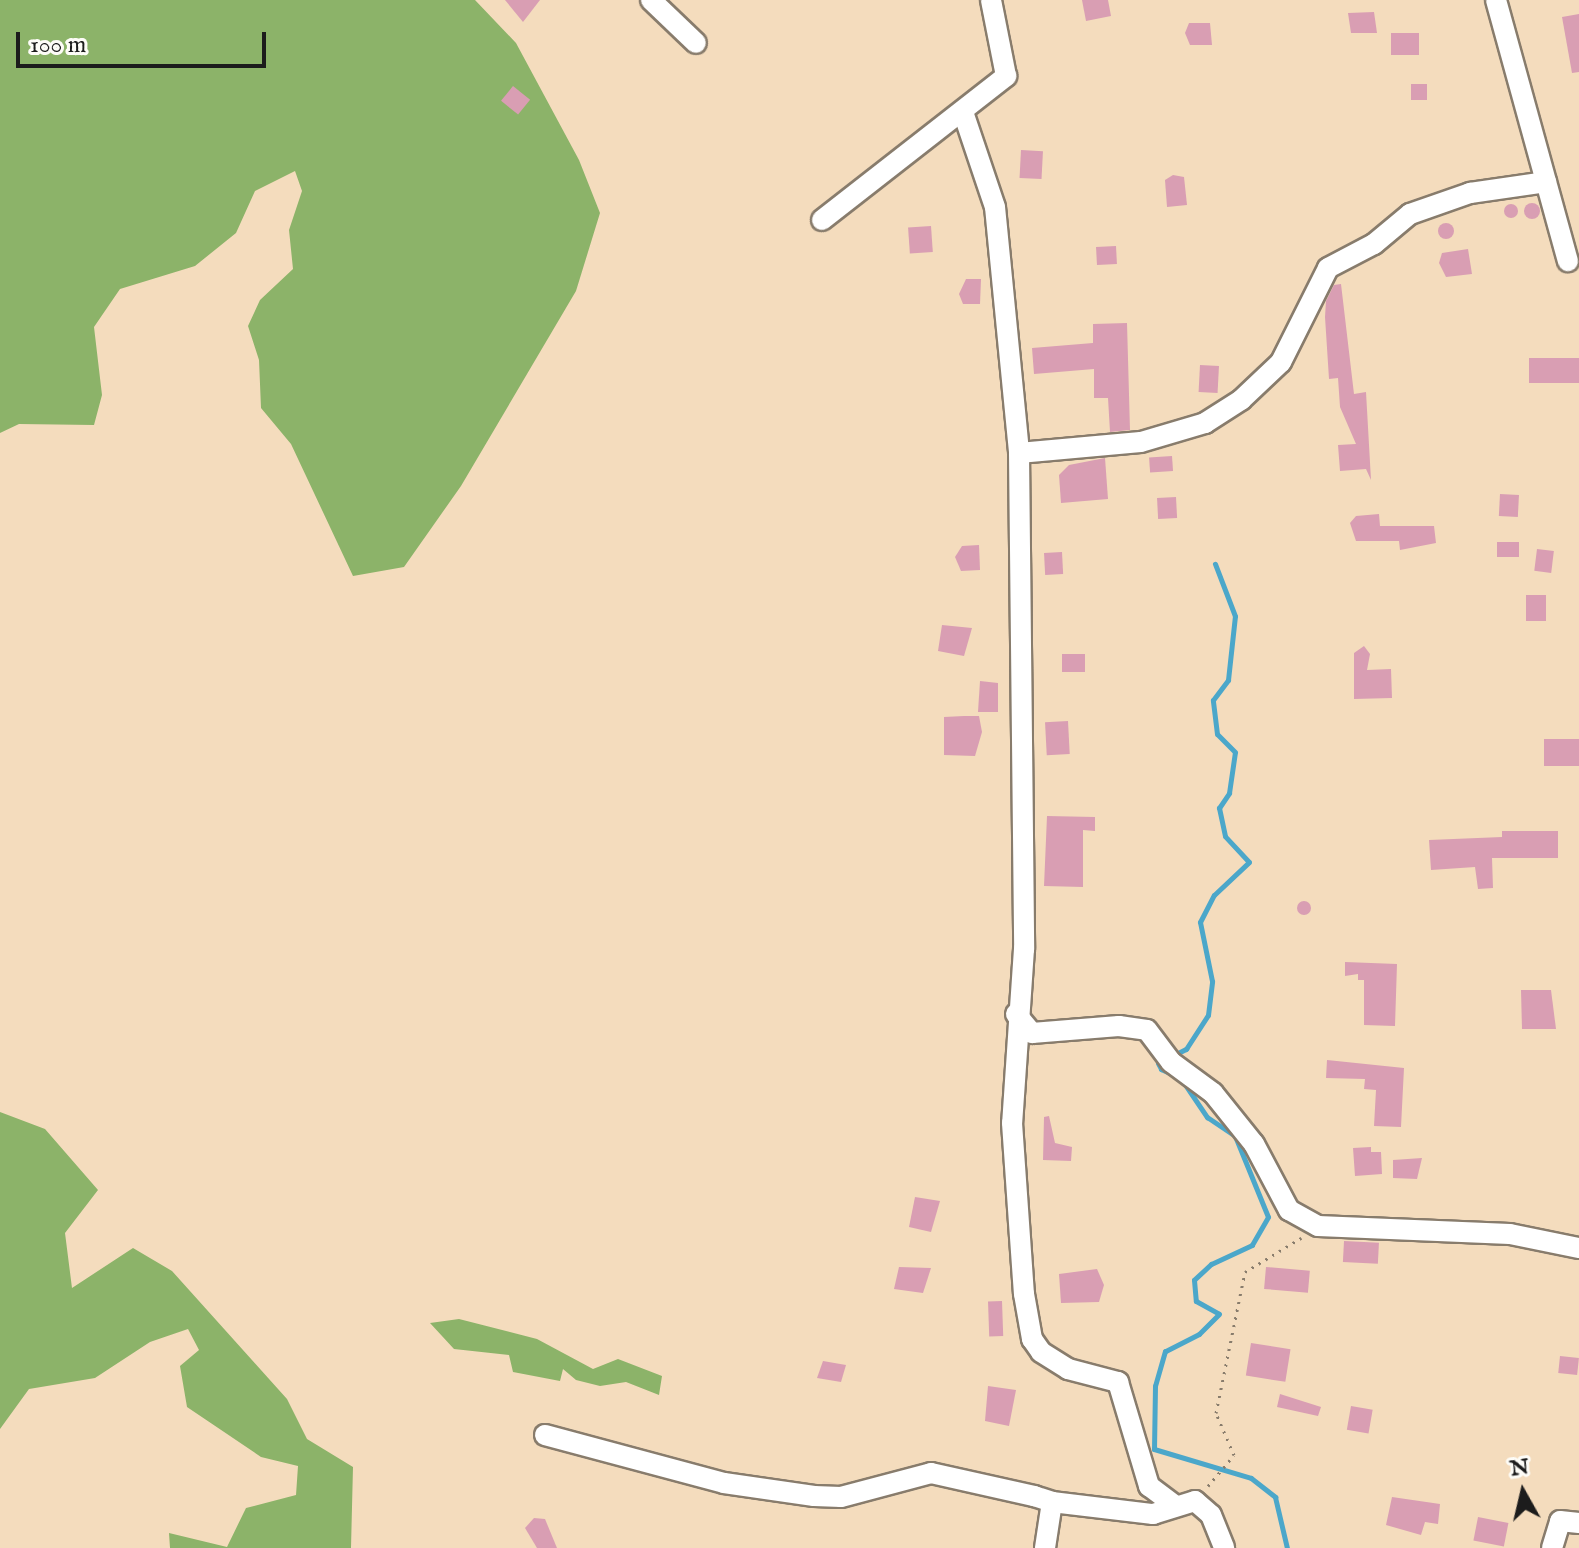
<!DOCTYPE html>
<style>
body{margin:0}
#map{position:relative;width:1579px;height:1548px;overflow:hidden;background:#f4dcbd;font-family:"IM FELL English",serif}
div>[style]{position:absolute}
.forest>*{inset:0;background:#8cb369}
.stream>*{height:5px;margin:-2.5px;padding:0 2.5px;transform-origin:2.5px;border-radius:2.5px;background:#4ba7ca}
.building>*{inset:0;background:#d99eb3;transform-origin:0 0}
.round{border-radius:50%}
.path>*{height:3px;margin-top:-1.5px;transform-origin:0;background:repeating-linear-gradient(90deg,#887c6c 0 2px,transparent 0 8px)}
.roads{filter:drop-shadow(2px 0 #887c6c) drop-shadow(-2px 0 #887c6c) drop-shadow(0 2px #887c6c) drop-shadow(0 -2px #887c6c)}
.minor>*{height:20px;margin:-10px;padding:0 10px;transform-origin:10px;border-radius:10px;background:#fff}
span{translate:-50% -50%;white-space:nowrap;text-align:center;line-height:1.15;-webkit-text-stroke:6px #fdfcf7;paint-order:stroke}
.north{position:absolute;left:1483px;top:1452px;width:80px;height:80px;-webkit-text-stroke:6px #fdfcf7;paint-order:stroke;rotate:352deg;font-size:22px;font-weight:700;line-height:32px;text-align:center;color:#1c1c1c}
.north::after{content:'';display:block;margin:auto;width:28px;height:36px;background:#1c1c1c;clip-path:polygon(50% 0,100% 100%,50% 72%,0 100%)}
.scale{position:absolute;left:16px;top:32px;width:250px;height:36px;box-sizing:border-box;border:4px solid #1c1c1c;border-top:0;padding-left:10px;font-size:24px;line-height:28px;white-space:nowrap;color:#1c1c1c;-webkit-text-stroke:6px #fdfcf7;paint-order:stroke}
</style>
<div id="map">
<div class="forest">
<div style="clip-path:polygon(0 0,475px 0,516px 43px,579px 160px,600px 213px,576px 291px,461px 486px,404px 567px,353px 576px,291px 444px,261px 408px,259px 360px,248px 326px,260px 300px,293px 269px,289px 230px,302px 191px,295px 171px,255px 191px,236px 233px,195px 266px,120px 289px,94px 327px,102px 395px,94px 425px,19px 424px,0 433px)"></div>
<div style="clip-path:polygon(0 1112px,45px 1129px,98px 1190px,65px 1233px,72px 1288px,133px 1248px,172px 1271px,287px 1399px,307px 1439px,353px 1467px,351px 1548px,170px 1548px,169px 1533px,227px 1547px,246px 1508px,296px 1495px,298px 1466px,261px 1457px,187px 1407px,180px 1366px,199px 1350px,188px 1329px,150px 1342px,95px 1378px,29px 1389px,0 1429px)"></div>
<div style="clip-path:polygon(459px 1319px,537px 1339px,593px 1369px,618px 1359px,662px 1376px,659px 1395px,626px 1382px,600px 1386px,576px 1380px,563px 1369px,560px 1381px,513px 1372px,509px 1355px,454px 1349px,430px 1323px)"></div>
</div>
<div class="stream">
<div style="left:1172px;top:1056px;width:16px;rotate:-27deg"></div>
<div style="left:1186px;top:1049px;width:40px;rotate:-57.1deg"></div>
<div style="left:1208px;top:1015px;width:34px;rotate:-83deg"></div>
<div style="left:1212px;top:981px;width:60px;rotate:-101.5deg"></div>
<div style="left:1200px;top:922px;width:30px;rotate:-63deg"></div>
<div style="left:1214px;top:895px;width:48px;rotate:-43.3deg"></div>
<div style="left:1249px;top:862px;width:35px;rotate:-133deg"></div>
<div style="left:1225px;top:836px;width:29px;rotate:-102deg"></div>
<div style="left:1219px;top:808px;width:18px;rotate:-56deg"></div>
<div style="left:1229px;top:793px;width:41px;rotate:-81.7deg"></div>
<div style="left:1235px;top:752px;width:25px;rotate:-135deg"></div>
<div style="left:1217px;top:734px;width:34px;rotate:-97deg"></div>
<div style="left:1213px;top:700px;width:25px;rotate:-53deg"></div>
<div style="left:1228px;top:680px;width:64px;rotate:-83.8deg"></div>
<div style="left:1235px;top:616px;width:56px;rotate:-111deg"></div>
<div style="left:1163px;top:1061px;width:5px;rotate:158deg"></div>
<div style="left:1158px;top:1063px;width:7px;rotate:63deg"></div>
<div style="left:1161px;top:1069px;width:14px;rotate:25deg"></div>
<div style="left:1182px;top:1080px;width:45px;rotate:56deg"></div>
<div style="left:1207px;top:1117px;width:34px;rotate:34deg"></div>
<div style="left:1235px;top:1136px;width:87px;rotate:67.8deg"></div>
<div style="left:1268px;top:1217px;width:32px;rotate:120deg"></div>
<div style="left:1252px;top:1245px;width:45px;rotate:155.1deg"></div>
<div style="left:1211px;top:1264px;width:23px;rotate:137deg"></div>
<div style="left:1194px;top:1280px;width:21px;rotate:85deg"></div>
<div style="left:1196px;top:1301px;width:26px;rotate:29deg"></div>
<div style="left:1219px;top:1314px;width:28px;rotate:135deg"></div>
<div style="left:1199px;top:1334px;width:38px;rotate:153deg"></div>
<div style="left:1165px;top:1351px;width:36px;rotate:106deg"></div>
<div style="left:1155px;top:1386px;width:63px;rotate:90.9deg"></div>
<div style="left:1154px;top:1449px;width:101px;rotate:16.6deg"></div>
<div style="left:1251px;top:1478px;width:31px;rotate:38deg"></div>
<div style="left:1275px;top:1497px;width:52px;rotate:76.8deg"></div>
</div>
<div class="building">
<div style="clip-path:polygon(505px 0,540px 0,523px 22px)"></div>
<div style="clip-path:polygon(1082px 0,1108px 0,1111px 16px,1086px 21px)"></div>
<div style="clip-path:polygon(1374px 12px,1377px 33px,1351px 33px,1348px 13px)"></div>
<div style="clip-path:polygon(1579px 14px,1579px 72px,1572px 73px,1562px 17px)"></div>
<div style="clip-path:polygon(1189px 23px,1210px 23px,1212px 45px,1190px 45px,1185px 33px)"></div>
<div style="left:1391px;top:33px;width:28px;height:22px"></div>
<div style="left:1411px;top:84px;width:16px;height:16px"></div>
<div style="left:513px;top:86px;width:22px;height:19px;rotate:39deg"></div>
<div style="left:1021px;top:150px;width:22px;height:28px;rotate:3deg"></div>
<div style="clip-path:polygon(1173px 175px,1184px 177px,1187px 205px,1167px 207px,1165px 180px)"></div>
<div class="round" style="left:1524px;top:203px;width:16px;height:16px"></div>
<div class="round" style="left:1504px;top:204px;width:14px;height:14px"></div>
<div class="round" style="left:1438px;top:223px;width:16px;height:16px"></div>
<div style="left:931px;top:226px;width:26px;height:23px;rotate:86deg"></div>
<div style="left:1116px;top:246px;width:18px;height:20px;rotate:87deg"></div>
<div style="clip-path:polygon(1468px 249px,1472px 274px,1446px 277px,1439px 263px,1442px 253px)"></div>
<div style="clip-path:polygon(966px 279px,981px 279px,980px 304px,963px 304px,959px 294px)"></div>
<div style="clip-path:polygon(1341px 284px,1354px 394px,1366px 392px,1371px 480px,1366px 469px,1340px 471px,1338px 445px,1356px 444px,1340px 407px,1338px 378px,1329px 379px,1325px 317px,1326px 301px,1334px 285px)"></div>
<div style="clip-path:polygon(1127px 323px,1130px 430px,1110px 432px,1108px 398px,1094px 398px,1094px 369px,1034px 374px,1032px 348px,1093px 343px,1093px 324px)"></div>
<div style="left:1579px;top:358px;width:25px;height:50px;rotate:90deg"></div>
<div style="left:1200px;top:365px;width:19px;height:27px;rotate:3deg"></div>
<div style="left:1172px;top:456px;width:15px;height:23px;rotate:86deg"></div>
<div style="clip-path:polygon(1105px 458px,1108px 499px,1061px 503px,1059px 475px,1069px 465px)"></div>
<div style="left:1500px;top:494px;width:19px;height:22px;rotate:3deg"></div>
<div style="left:1176px;top:497px;width:21px;height:19px;rotate:87deg"></div>
<div style="clip-path:polygon(1379px 514px,1380px 526px,1434px 526px,1436px 543px,1400px 550px,1399px 541px,1356px 541px,1350px 523px,1356px 516px)"></div>
<div style="left:1497px;top:542px;width:22px;height:15px"></div>
<div style="clip-path:polygon(979px 545px,980px 570px,961px 571px,955px 557px,962px 546px)"></div>
<div style="left:1537px;top:549px;width:17px;height:22px;rotate:7deg"></div>
<div style="left:1062px;top:552px;width:22px;height:18px;rotate:87deg"></div>
<div style="left:1526px;top:595px;width:20px;height:26px"></div>
<div style="clip-path:polygon(942px 625px,972px 628px,964px 656px,938px 651px)"></div>
<div style="clip-path:polygon(1364px 646px,1370px 654px,1367px 670px,1391px 669px,1392px 698px,1354px 699px,1354px 653px)"></div>
<div style="left:1062px;top:654px;width:23px;height:18px"></div>
<div style="clip-path:polygon(980px 681px,998px 683px,998px 712px,978px 712px)"></div>
<div style="clip-path:polygon(964px 716px,979px 716px,982px 732px,975px 756px,944px 755px,944px 717px)"></div>
<div style="left:1068px;top:721px;width:33px;height:23px;rotate:87deg"></div>
<div style="left:1579px;top:739px;width:27px;height:35px;rotate:90deg"></div>
<div style="clip-path:polygon(1047px 816px,1095px 817px,1095px 831px,1083px 830px,1083px 887px,1044px 886px)"></div>
<div style="clip-path:polygon(1502px 831px,1558px 831px,1558px 858px,1492px 858px,1493px 888px,1478px 889px,1475px 867px,1431px 870px,1429px 840px,1502px 837px)"></div>
<div class="round" style="left:1297px;top:901px;width:14px;height:14px"></div>
<div style="clip-path:polygon(1345px 962px,1397px 964px,1395px 1026px,1364px 1025px,1364px 980px,1358px 980px,1358px 974px,1345px 976px)"></div>
<div style="clip-path:polygon(1521px 990px,1551px 990px,1556px 1029px,1522px 1029px)"></div>
<div style="clip-path:polygon(1327px 1060px,1404px 1068px,1401px 1127px,1374px 1126px,1376px 1090px,1364px 1089px,1365px 1079px,1326px 1078px)"></div>
<div style="clip-path:polygon(1049px 1116px,1055px 1143px,1072px 1147px,1071px 1161px,1043px 1160px,1044px 1117px)"></div>
<div style="clip-path:polygon(1371px 1147px,1371px 1152px,1381px 1152px,1382px 1174px,1355px 1176px,1353px 1148px)"></div>
<div style="clip-path:polygon(1422px 1158px,1417px 1179px,1393px 1178px,1393px 1160px)"></div>
<div style="clip-path:polygon(915px 1197px,940px 1201px,931px 1232px,909px 1227px)"></div>
<div style="left:1344px;top:1241px;width:35px;height:21px;rotate:3deg"></div>
<div style="clip-path:polygon(899px 1267px,931px 1268px,923px 1293px,894px 1289px)"></div>
<div style="left:1266px;top:1267px;width:44px;height:22px;rotate:5deg"></div>
<div style="clip-path:polygon(1097px 1269px,1104px 1285px,1099px 1302px,1061px 1303px,1059px 1274px)"></div>
<div style="left:1002px;top:1301px;width:35px;height:14px;rotate:88deg"></div>
<div style="left:1251px;top:1343px;width:40px;height:33px;rotate:9deg"></div>
<div style="left:1560px;top:1356px;width:19px;height:17px;rotate:6deg"></div>
<div style="clip-path:polygon(823px 1361px,846px 1365px,841px 1382px,817px 1378px)"></div>
<div style="clip-path:polygon(988px 1386px,1016px 1390px,1009px 1426px,985px 1421px)"></div>
<div style="clip-path:polygon(1280px 1394px,1321px 1407px,1318px 1416px,1277px 1407px)"></div>
<div style="left:1351px;top:1406px;width:22px;height:24px;rotate:10deg"></div>
<div style="clip-path:polygon(1392px 1497px,1440px 1504px,1438px 1524px,1425px 1522px,1421px 1535px,1386px 1525px)"></div>
<div style="left:1478px;top:1517px;width:31px;height:24px;rotate:11deg"></div>
<div style="clip-path:polygon(534px 1518px,545px 1519px,557px 1548px,537px 1548px,525px 1528px)"></div>
</div>
<div class="path">
<div style="left:1208px;top:1486px;width:40px;rotate:-50deg"></div>
<div style="left:1234px;top:1455px;width:46px;rotate:-113.2deg"></div>
<div style="left:1216px;top:1413px;width:144px;rotate:-78.4deg"></div>
<div style="left:1245px;top:1272px;width:66px;rotate:-31.3deg"></div>
</div>
<div class="roads">
<div class="minor">
<div style="left:651px;top:0;width:62px;rotate:43.7deg"></div>
<div style="left:1496px;top:0;width:271px;rotate:74.6deg"></div>
<div style="left:963px;top:112px;width:100px;rotate:71.4deg"></div>
<div style="left:995px;top:207px;width:247px;rotate:84.4deg"></div>
<div style="left:1019px;top:453px;width:496px;rotate:89.4deg"></div>
<div style="left:1024px;top:949px;width:174px;rotate:93.9deg"></div>
<div style="left:1012px;top:1123px;width:171px;rotate:86deg"></div>
<div style="left:1024px;top:1294px;width:46px;rotate:79.9deg"></div>
<div style="left:1032px;top:1339px;width:16px;rotate:55deg"></div>
<div style="left:1041px;top:1352px;width:32px;rotate:32deg"></div>
<div style="left:1068px;top:1369px;width:52px;rotate:14.6deg"></div>
<div style="left:1118px;top:1382px;width:109px;rotate:73.4deg"></div>
<div style="left:1149px;top:1486px;width:30px;rotate:37deg"></div>
<div style="left:822px;top:220px;width:234px;rotate:-38deg"></div>
<div style="left:1006px;top:76px;width:77px;rotate:-101.2deg"></div>
<div style="left:1019px;top:453px;width:122px;rotate:-5.2deg"></div>
<div style="left:1141px;top:442px;width:67px;rotate:-16.5deg"></div>
<div style="left:1205px;top:423px;width:43px;rotate:-32.6deg"></div>
<div style="left:1241px;top:400px;width:55px;rotate:-43.5deg"></div>
<div style="left:1281px;top:362px;width:105px;rotate:-63.4deg"></div>
<div style="left:1328px;top:268px;width:52px;rotate:-27.6deg"></div>
<div style="left:1374px;top:244px;width:47px;rotate:-39.8deg"></div>
<div style="left:1410px;top:214px;width:64px;rotate:-19.3deg"></div>
<div style="left:1470px;top:193px;width:77px;rotate:-8.2deg"></div>
<div style="left:1016px;top:1014px;width:25px;rotate:50deg"></div>
<div style="left:1032px;top:1033px;width:87px;rotate:-4.6deg"></div>
<div style="left:1119px;top:1026px;width:28px;rotate:8deg"></div>
<div style="left:1147px;top:1030px;width:40px;rotate:53deg"></div>
<div style="left:1171px;top:1062px;width:52px;rotate:36.4deg"></div>
<div style="left:1213px;top:1093px;width:65px;rotate:51.2deg"></div>
<div style="left:1254px;top:1144px;width:75px;rotate:62.1deg"></div>
<div style="left:1289px;top:1210px;width:33px;rotate:29deg"></div>
<div style="left:1318px;top:1226px;width:192px;rotate:2.4deg"></div>
<div style="left:1510px;top:1234px;width:70px;rotate:11.5deg"></div>
<div style="left:545px;top:1435px;width:185px;rotate:15deg"></div>
<div style="left:724px;top:1483px;width:91px;rotate:8.2deg"></div>
<div style="left:814px;top:1496px;width:27px;rotate:2deg"></div>
<div style="left:841px;top:1497px;width:93px;rotate:-14.9deg"></div>
<div style="left:931px;top:1473px;width:106px;rotate:12.6deg"></div>
<div style="left:1034px;top:1496px;width:19px;rotate:18deg"></div>
<div style="left:1052px;top:1502px;width:47px;rotate:98.7deg"></div>
<div style="left:1052px;top:1502px;width:102px;rotate:6.8deg"></div>
<div style="left:1153px;top:1514px;width:44px;rotate:-17.2deg"></div>
<div style="left:1195px;top:1501px;width:21px;rotate:41deg"></div>
<div style="left:1211px;top:1515px;width:35px;rotate:68deg"></div>
<div style="left:1552px;top:1548px;width:28px;rotate:-73deg"></div>
<div style="left:1560px;top:1521px;width:19px;rotate:6deg"></div>
</div>
</div>
<div class="north">N</div>
<div class="scale">100 m</div>
</div>
